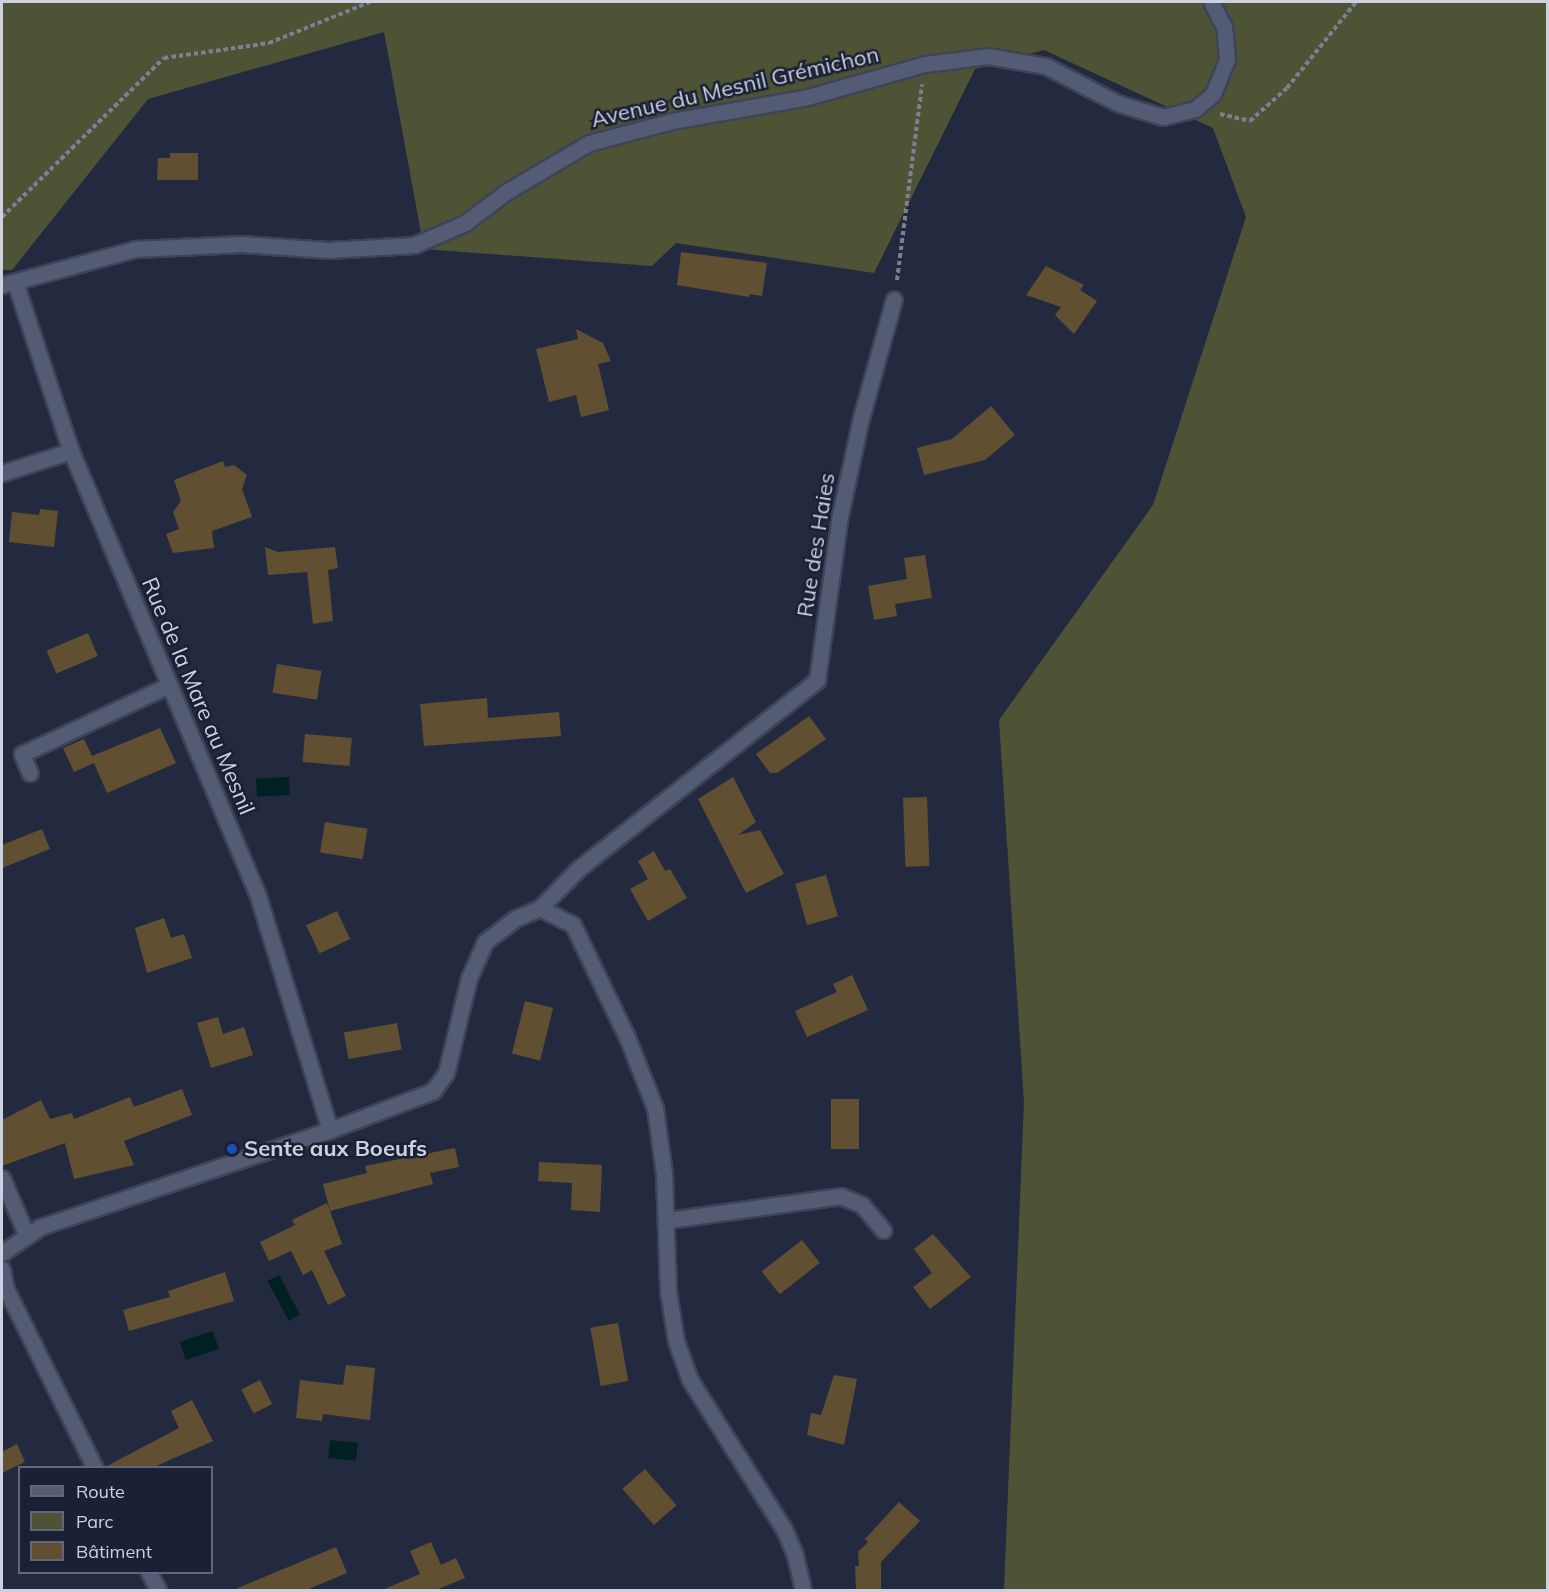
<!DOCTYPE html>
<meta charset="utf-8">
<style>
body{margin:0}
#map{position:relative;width:1549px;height:1592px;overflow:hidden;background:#232a40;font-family:Mulish,sans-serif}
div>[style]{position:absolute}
.green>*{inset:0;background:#4f5336}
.water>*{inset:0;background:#002022;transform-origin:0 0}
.building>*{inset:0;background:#614f31;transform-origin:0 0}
.path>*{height:4px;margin-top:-2px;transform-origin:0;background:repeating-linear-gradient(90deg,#7b8193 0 4.5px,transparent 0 7.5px)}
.roads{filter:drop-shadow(2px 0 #3e4456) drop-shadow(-2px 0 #3e4456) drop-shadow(0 2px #3e4456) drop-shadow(0 -2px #3e4456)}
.minor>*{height:15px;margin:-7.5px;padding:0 7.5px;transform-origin:7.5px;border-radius:7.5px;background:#545c75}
.dots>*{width:16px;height:16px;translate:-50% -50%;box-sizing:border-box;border:3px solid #1a2035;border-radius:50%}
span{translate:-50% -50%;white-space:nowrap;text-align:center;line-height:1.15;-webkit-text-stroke:5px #1a2035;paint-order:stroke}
.street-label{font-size:22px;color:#ccd1df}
.poi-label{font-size:22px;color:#ccd1df;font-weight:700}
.left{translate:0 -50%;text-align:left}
.frame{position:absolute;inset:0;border:3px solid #ccd1df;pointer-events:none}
.legend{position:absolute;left:18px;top:1466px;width:195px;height:108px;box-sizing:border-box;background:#1a2035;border:2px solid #616779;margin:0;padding:8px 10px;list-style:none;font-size:18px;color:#ccd1df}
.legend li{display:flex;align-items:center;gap:12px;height:30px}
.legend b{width:30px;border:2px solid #616779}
</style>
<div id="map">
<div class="green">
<div style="clip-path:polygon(2px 2px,1547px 2px,1547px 1590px,1004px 1590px,1024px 1102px,999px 720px,1153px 505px,1246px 217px,1213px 128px,1044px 50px,975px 69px,874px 273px,676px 243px,652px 266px,424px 249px,384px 32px,148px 99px,12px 270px,2px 270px)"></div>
</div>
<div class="water">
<div style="left:289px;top:777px;width:18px;height:33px;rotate:87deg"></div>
<div style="left:279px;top:1275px;width:45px;height:13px;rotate:62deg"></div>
<div style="left:213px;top:1331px;width:19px;height:35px;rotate:72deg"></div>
<div style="left:330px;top:1440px;width:28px;height:18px;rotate:6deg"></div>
</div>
<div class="building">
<div style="clip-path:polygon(170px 153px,198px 153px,198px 180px,157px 180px,158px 158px,170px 158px)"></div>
<div style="clip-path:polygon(681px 252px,767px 263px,762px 296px,750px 294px,749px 297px,677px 285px)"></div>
<div style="clip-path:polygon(1046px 266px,1084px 285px,1080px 290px,1097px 301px,1074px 334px,1055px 315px,1061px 307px,1026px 295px)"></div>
<div style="clip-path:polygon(576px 329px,603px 343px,611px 361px,598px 364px,609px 410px,581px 417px,576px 395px,549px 402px,536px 349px,578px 339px)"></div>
<div style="clip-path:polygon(991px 406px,1015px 435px,985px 460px,924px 475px,917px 448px,952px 439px)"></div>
<div style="clip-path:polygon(223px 461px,225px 467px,234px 465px,247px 475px,242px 489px,252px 517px,212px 531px,214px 548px,173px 553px,166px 534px,179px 529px,173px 512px,181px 501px,174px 480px)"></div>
<div style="clip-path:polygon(40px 509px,58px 511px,54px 547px,9px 542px,12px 512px,39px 515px)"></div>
<div style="clip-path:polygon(265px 547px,278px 552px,335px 547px,338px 568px,328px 570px,333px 621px,313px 624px,307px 572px,268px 575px)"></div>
<div style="clip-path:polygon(925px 555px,932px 598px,895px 604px,897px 616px,874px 620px,868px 586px,907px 579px,904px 558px)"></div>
<div style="left:88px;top:633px;width:25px;height:45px;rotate:67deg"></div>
<div style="left:277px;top:664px;width:45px;height:29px;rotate:9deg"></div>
<div style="clip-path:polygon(487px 698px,488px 718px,559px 712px,561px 736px,424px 746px,420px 704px)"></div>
<div style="clip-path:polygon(809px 716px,826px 739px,777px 773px,770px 773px,756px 754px)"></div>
<div style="clip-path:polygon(160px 728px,176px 763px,107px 793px,94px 763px,74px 772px,63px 748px,84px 739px,92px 756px)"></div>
<div style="left:305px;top:734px;width:47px;height:28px;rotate:5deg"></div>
<div style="clip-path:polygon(733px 777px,756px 822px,738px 835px,760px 830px,784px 874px,746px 893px,698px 799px)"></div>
<div style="left:927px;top:797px;width:69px;height:24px;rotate:88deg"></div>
<div style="left:325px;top:822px;width:43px;height:31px;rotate:9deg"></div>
<div style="clip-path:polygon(42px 829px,50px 849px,2px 868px,2px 845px)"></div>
<div style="clip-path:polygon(654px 851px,665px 871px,670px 869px,687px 898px,648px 921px,630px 889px,648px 879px,638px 861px)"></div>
<div style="left:826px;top:875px;width:43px;height:32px;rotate:74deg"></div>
<div style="left:337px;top:911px;width:31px;height:34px;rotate:65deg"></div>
<div style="clip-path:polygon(164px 918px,171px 938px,184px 934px,192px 958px,147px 973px,135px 928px)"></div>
<div style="clip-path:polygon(852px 975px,868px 1010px,807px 1037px,795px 1011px,837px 992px,833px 984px)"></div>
<div style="left:525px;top:1001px;width:29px;height:54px;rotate:14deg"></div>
<div style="clip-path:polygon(218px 1017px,223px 1034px,244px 1027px,253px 1055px,211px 1068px,197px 1023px)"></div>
<div style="left:397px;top:1023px;width:27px;height:54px;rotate:80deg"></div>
<div style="clip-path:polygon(182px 1089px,192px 1115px,124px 1141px,134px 1165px,74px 1179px,65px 1143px,2px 1166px,2px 1120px,41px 1100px,50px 1119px,72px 1113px,74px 1119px,130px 1097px,134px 1107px)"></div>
<div style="left:831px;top:1099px;width:28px;height:50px"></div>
<div style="clip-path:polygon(455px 1148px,459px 1167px,430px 1173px,433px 1184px,330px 1211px,323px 1184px,367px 1173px,365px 1166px)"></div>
<div style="clip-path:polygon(539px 1162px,602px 1165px,600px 1212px,571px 1210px,572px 1183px,538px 1181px)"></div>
<div style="clip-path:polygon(327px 1203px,342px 1244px,324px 1251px,346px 1296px,328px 1305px,312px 1270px,303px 1275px,291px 1251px,269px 1261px,260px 1242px,295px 1225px,292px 1220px)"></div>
<div style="clip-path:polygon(933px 1234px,971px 1277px,930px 1309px,913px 1287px,932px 1273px,914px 1249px)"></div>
<div style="left:802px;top:1240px;width:29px;height:51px;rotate:52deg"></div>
<div style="clip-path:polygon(225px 1272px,234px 1301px,129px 1331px,123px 1310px,170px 1297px,168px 1291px)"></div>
<div style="left:618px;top:1323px;width:59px;height:28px;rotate:80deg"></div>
<div style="clip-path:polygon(346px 1365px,375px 1368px,370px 1420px,323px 1414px,322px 1421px,296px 1418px,300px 1380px,343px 1385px)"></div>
<div style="clip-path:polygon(834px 1375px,857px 1379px,844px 1445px,807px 1435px,811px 1413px,821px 1415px)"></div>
<div style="left:260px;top:1380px;width:27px;height:21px;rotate:63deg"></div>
<div style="clip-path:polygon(192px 1400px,213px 1441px,154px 1467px,105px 1467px,179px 1428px,171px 1411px)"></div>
<div style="clip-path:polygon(17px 1444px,25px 1462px,2px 1473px,2px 1452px)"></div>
<div style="left:645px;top:1469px;width:48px;height:30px;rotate:49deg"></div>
<div style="clip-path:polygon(899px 1502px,920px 1521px,881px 1562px,881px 1590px,856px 1590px,855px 1566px,859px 1566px,858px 1552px,868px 1542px,865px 1539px)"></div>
<div style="clip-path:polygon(431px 1542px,441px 1565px,456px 1558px,465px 1578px,436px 1590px,382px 1590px,420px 1574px,410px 1551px)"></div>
<div style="clip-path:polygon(336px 1547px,347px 1573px,306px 1590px,233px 1590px)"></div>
</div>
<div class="path">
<div style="left:1220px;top:114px;width:31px;rotate:13deg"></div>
<div style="left:1250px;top:121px;width:50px;rotate:-41.7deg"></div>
<div style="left:1287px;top:88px;width:110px;rotate:-51.3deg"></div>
<div style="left:2px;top:217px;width:227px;rotate:-44.5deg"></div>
<div style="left:164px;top:58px;width:106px;rotate:-8.1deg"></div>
<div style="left:269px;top:43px;width:109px;rotate:-22.1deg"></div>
<div style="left:897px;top:280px;width:197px;rotate:-82.7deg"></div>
</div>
<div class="roads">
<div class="minor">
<div style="left:15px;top:282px;width:178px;rotate:71.7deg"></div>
<div style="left:71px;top:451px;width:483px;rotate:67.2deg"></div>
<div style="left:258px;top:896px;width:245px;rotate:72.9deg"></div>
<div style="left:2px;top:285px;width:138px;rotate:-15.1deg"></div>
<div style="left:135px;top:249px;width:107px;rotate:-2.7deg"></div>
<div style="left:242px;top:244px;width:87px;rotate:3.9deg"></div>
<div style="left:329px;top:250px;width:85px;rotate:-3.4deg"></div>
<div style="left:414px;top:245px;width:56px;rotate:-23.3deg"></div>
<div style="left:465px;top:223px;width:51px;rotate:-37.1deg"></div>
<div style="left:506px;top:192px;width:96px;rotate:-30.6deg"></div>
<div style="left:589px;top:143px;width:86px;rotate:-14.8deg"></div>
<div style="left:672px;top:121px;width:134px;rotate:-9.9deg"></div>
<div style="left:804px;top:98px;width:126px;rotate:-15.7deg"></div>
<div style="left:925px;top:64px;width:64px;rotate:-7.2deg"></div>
<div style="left:988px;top:56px;width:59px;rotate:9.8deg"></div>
<div style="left:1046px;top:66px;width:80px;rotate:27.5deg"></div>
<div style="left:1117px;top:103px;width:48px;rotate:16.9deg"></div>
<div style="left:1163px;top:117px;width:33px;rotate:-14deg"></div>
<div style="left:1195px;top:109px;width:23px;rotate:-40deg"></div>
<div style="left:1213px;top:94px;width:38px;rotate:-68deg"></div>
<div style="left:1227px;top:59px;width:32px;rotate:-95deg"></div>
<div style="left:1224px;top:27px;width:28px;rotate:-117deg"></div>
<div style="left:2px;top:473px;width:72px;rotate:-17.7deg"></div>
<div style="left:30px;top:773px;width:21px;rotate:-113deg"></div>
<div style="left:22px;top:754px;width:162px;rotate:-25.1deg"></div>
<div style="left:540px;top:908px;width:54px;rotate:-45.7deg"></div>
<div style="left:578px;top:869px;width:305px;rotate:-38.3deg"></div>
<div style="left:817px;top:680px;width:167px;rotate:-82.1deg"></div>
<div style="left:840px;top:515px;width:99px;rotate:-77.8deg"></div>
<div style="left:861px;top:418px;width:123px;rotate:-74.5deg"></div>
<div style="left:2px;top:1178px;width:61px;rotate:66.8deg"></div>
<div style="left:668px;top:1220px;width:175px;rotate:-7.9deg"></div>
<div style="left:841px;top:1196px;width:23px;rotate:23deg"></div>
<div style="left:862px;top:1205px;width:33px;rotate:50deg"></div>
<div style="left:2px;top:1253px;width:46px;rotate:-34.4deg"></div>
<div style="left:40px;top:1227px;width:306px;rotate:-18.5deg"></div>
<div style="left:330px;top:1130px;width:110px;rotate:-20.7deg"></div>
<div style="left:433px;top:1091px;width:22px;rotate:-54deg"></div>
<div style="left:446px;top:1073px;width:98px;rotate:-76.4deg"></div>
<div style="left:469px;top:978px;width:39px;rotate:-66deg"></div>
<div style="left:485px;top:942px;width:37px;rotate:-38deg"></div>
<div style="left:514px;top:919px;width:28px;rotate:-23deg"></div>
<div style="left:540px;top:908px;width:37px;rotate:27deg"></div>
<div style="left:573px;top:925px;width:124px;rotate:64.3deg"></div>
<div style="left:627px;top:1037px;width:76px;rotate:68.5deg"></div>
<div style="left:655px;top:1108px;width:67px;rotate:82.2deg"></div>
<div style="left:664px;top:1174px;width:117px;rotate:88deg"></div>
<div style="left:668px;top:1291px;width:51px;rotate:80.9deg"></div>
<div style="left:676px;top:1341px;width:41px;rotate:70.3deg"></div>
<div style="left:690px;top:1380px;width:176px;rotate:57.8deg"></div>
<div style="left:784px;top:1529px;width:28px;rotate:67deg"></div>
<div style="left:795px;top:1555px;width:36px;rotate:77deg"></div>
<div style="left:2px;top:1269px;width:20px;rotate:79deg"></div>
<div style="left:6px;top:1289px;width:200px;rotate:63.6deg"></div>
<div style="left:149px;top:1572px;width:20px;rotate:63deg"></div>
</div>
</div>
<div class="dots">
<div style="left:232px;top:1149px;background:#1a4fb4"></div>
</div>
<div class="street-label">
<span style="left:735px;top:87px;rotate:-13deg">Avenue du Mesnil Grémichon</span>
<span style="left:816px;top:545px;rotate:-81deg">Rue des Haies</span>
<span style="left:198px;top:696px;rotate:67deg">Rue de la Mare au Mesnil</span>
</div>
<div class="poi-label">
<span class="left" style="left:244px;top:1149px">Sente aux Boeufs</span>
</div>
<div class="frame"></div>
<ul class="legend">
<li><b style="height:8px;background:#545c75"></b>Route</li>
<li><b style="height:16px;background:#4f5336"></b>Parc</li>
<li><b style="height:16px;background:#614f31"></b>Bâtiment</li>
</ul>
</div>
